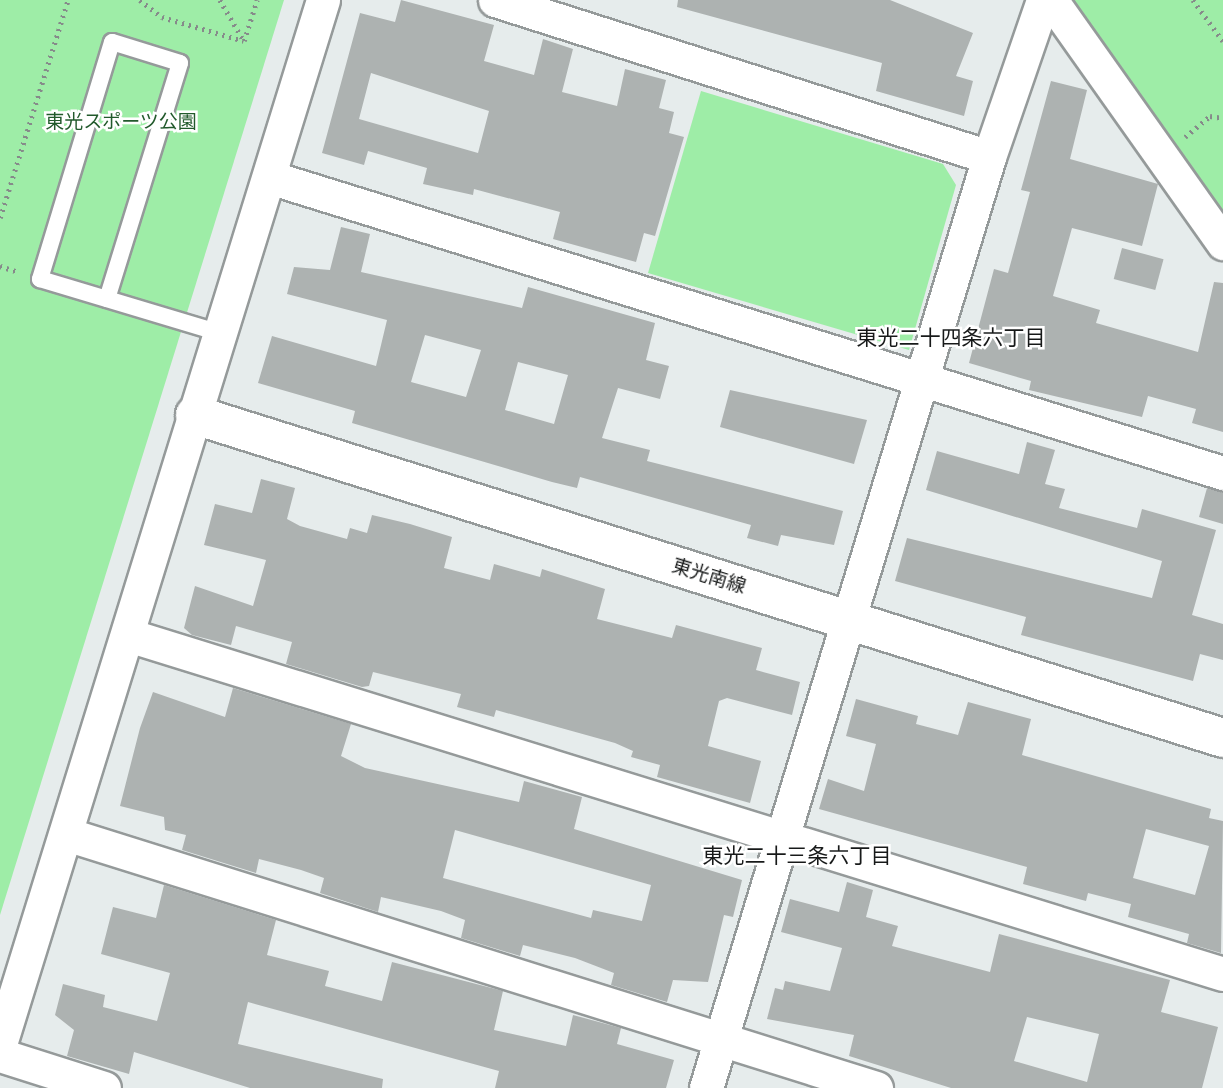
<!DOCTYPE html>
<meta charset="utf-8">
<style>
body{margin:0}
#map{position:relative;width:1223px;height:1088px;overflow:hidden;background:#e6ecec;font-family:"Space Grotesk","Noto Sans JP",sans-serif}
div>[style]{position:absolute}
.green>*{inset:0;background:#9eeda7}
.building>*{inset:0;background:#adb2b1;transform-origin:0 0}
.path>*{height:4.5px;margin-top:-2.25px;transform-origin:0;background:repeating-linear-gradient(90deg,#868a8a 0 2px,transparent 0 7px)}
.roads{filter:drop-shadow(2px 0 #959a9a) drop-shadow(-2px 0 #959a9a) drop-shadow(0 2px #959a9a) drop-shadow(0 -2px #959a9a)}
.lane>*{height:16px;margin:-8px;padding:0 8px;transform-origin:8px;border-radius:8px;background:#fff}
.street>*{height:33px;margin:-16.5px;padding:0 16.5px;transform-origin:16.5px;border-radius:16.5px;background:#fff}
.secondary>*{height:38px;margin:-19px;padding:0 19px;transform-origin:19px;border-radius:19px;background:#fff}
span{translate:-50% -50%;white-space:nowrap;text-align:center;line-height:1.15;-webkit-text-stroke:5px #fff;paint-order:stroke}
.park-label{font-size:19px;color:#225a2c}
.street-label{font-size:19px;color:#171919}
.neighbourhood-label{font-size:21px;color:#171919}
</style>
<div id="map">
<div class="green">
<div style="clip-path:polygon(0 0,284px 0,0 915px)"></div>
<div style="clip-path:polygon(1052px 0,1223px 0,1223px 230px)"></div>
<div style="clip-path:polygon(701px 91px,943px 164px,956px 185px,909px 350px,648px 273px)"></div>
</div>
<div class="building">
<div style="clip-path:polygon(evenodd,401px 0,494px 25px,484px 61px,534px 75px,543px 39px,573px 49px,562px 92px,617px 106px,625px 69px,666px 80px,659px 108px,674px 112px,669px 133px,684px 137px,655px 236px,644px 233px,636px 262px,553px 239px,560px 212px,474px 189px,473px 195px,423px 184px,427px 168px,368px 151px,364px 165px,322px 153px,360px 13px,395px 22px,401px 0,371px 73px,489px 111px,478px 153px,359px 119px,371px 73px)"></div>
<div style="clip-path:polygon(678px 0,890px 0,973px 33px,956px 76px,973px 81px,964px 116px,876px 91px,882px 63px,677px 7px)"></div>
<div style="clip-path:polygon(1051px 81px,1087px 90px,1070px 159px,1158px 184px,1142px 246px,1072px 228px,1053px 296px,1100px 310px,1096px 323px,1198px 352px,1214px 282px,1223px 283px,1223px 432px,1192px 423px,1196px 409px,1148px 396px,1142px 417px,1029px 390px,1031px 381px,969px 363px,994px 269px,1008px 273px,1030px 192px,1021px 190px)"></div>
<div style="clip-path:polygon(evenodd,341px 227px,370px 234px,361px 272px,522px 308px,528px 287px,655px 323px,646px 360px,669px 366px,660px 399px,618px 388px,602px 438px,650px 450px,647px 461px,843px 511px,834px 545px,781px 535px,778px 546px,747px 538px,751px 525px,580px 477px,577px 488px,552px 482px,352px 423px,355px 411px,258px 383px,272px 336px,376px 366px,387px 320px,287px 294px,294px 267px,330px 270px,341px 227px,425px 335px,481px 350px,466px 397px,411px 382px,425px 335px,341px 227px,518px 362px,568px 375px,554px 424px,505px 410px,518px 362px)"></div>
<div style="left:1122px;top:248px;width:43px;height:32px;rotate:15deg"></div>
<div style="clip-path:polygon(730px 390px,867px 420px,854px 464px,720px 427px)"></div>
<div style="clip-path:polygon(1027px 442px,1055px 450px,1045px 484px,1065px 489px,1059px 508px,1137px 528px,1142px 509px,1216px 530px,1192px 615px,1223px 624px,1223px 660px,1200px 654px,1193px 681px,1021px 635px,1026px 617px,895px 581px,907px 538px,1152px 598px,1162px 561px,926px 490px,937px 451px,1019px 474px)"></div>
<div style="clip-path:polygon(261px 479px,295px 488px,287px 519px,300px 526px,347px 539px,350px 528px,367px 533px,372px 515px,410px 524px,452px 537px,444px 568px,490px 580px,494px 564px,540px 577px,542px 569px,605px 589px,597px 619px,672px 638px,676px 625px,762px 648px,756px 670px,800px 682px,792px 715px,727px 698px,719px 701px,708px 746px,761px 761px,750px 803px,657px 777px,660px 765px,631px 757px,633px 751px,615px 743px,496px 710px,494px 717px,457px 707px,461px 694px,373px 672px,369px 686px,362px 687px,286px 664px,292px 642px,236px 626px,231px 645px,192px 635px,184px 628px,195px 586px,253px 606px,266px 560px,204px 545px,215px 504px,252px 513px)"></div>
<div style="clip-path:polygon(1207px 488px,1223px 492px,1223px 524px,1199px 517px)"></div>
<div style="clip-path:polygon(evenodd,233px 688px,351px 724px,341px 756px,365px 768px,519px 802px,524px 781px,582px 797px,574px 829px,742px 880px,733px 917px,724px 915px,708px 982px,673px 980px,667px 1002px,611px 985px,614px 973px,575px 958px,523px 945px,520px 956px,461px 938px,465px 920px,441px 911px,381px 897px,378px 912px,320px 893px,324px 878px,301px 870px,259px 859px,256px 873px,182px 850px,186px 835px,165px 830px,164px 817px,120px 806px,140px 728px,153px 692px,225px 717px,233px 688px,455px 830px,651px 885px,642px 921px,593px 910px,591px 918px,443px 878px,455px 830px)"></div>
<div style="clip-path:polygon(evenodd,856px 699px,918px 716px,916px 724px,958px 735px,968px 702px,1031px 719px,1022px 755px,1211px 809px,1209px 818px,1223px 821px,1221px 953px,1187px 943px,1189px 934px,1128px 917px,1131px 904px,1088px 893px,1086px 901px,1023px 884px,1027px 867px,819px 809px,828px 779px,864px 791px,876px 744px,846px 736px,856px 699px,1146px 829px,1209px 846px,1195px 895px,1133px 878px,1146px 829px)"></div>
<div style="clip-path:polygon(evenodd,847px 882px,873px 890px,866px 917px,898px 926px,892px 946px,990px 972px,999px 934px,1170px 980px,1161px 1012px,1218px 1027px,1202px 1088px,951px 1088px,849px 1056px,854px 1035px,767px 1019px,775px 988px,783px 990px,785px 981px,830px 991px,842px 948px,781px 932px,790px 899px,839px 912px,847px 882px,1027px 1017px,1099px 1034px,1087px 1082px,1014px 1061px,1027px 1017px)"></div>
<div style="clip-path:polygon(164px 885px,276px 920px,267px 955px,329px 971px,325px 986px,382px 1001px,392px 962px,503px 991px,494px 1030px,566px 1046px,573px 1015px,621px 1028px,617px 1044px,674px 1060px,666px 1088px,495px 1088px,499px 1071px,248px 1002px,238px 1044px,383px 1079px,382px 1088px,250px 1088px,134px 1052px,129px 1074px,67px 1056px,74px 1030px,55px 1015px,63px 984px,105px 995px,103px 1007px,157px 1021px,170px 973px,101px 954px,113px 907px,156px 918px)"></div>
</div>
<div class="path">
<div style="left:140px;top:0;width:28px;rotate:38deg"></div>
<div style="left:162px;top:17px;width:85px;rotate:16.3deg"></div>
<div style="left:244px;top:41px;width:43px;rotate:-72.4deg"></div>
<div style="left:220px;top:0;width:48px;rotate:59.7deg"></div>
<div style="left:1193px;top:0;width:51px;rotate:53.8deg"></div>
<div style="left:1185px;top:137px;width:33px;rotate:-40deg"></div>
<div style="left:1210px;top:116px;width:13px;rotate:9deg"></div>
<div style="left:0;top:218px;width:228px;rotate:-72.7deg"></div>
<div style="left:0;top:266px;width:20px;rotate:18deg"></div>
</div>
<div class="roads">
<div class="lane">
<div style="left:107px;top:299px;width:247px;rotate:-72.8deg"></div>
<div style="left:180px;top:63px;width:71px;rotate:-162.8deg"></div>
<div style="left:112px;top:42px;width:248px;rotate:106.9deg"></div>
<div style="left:40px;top:279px;width:188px;rotate:16.7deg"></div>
</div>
<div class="street">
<div style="left:495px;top:0;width:518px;rotate:17.63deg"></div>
<div style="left:1051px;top:0;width:298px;rotate:54.7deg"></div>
<div style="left:269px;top:177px;width:999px;rotate:17.24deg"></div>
<div style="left:128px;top:635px;width:1146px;rotate:17.2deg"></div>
<div style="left:66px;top:834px;width:849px;rotate:17.41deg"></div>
<div style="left:0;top:1044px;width:1093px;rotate:-72.81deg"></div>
<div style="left:0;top:1055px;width:109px;rotate:17.6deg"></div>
<div style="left:706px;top:1088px;width:973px;rotate:-73.09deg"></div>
<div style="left:989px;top:157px;width:166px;rotate:-71deg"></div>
</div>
<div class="secondary">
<div style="left:195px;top:415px;width:1078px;rotate:17.44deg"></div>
</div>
</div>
<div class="park-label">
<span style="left:121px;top:122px">東光スポーツ公園</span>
</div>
<div class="street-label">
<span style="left:709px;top:576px;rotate:17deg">東光南線</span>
</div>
<div class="neighbourhood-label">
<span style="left:951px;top:338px">東光二十四条六丁目</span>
<span style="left:797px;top:856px">東光二十三条六丁目</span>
</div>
</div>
